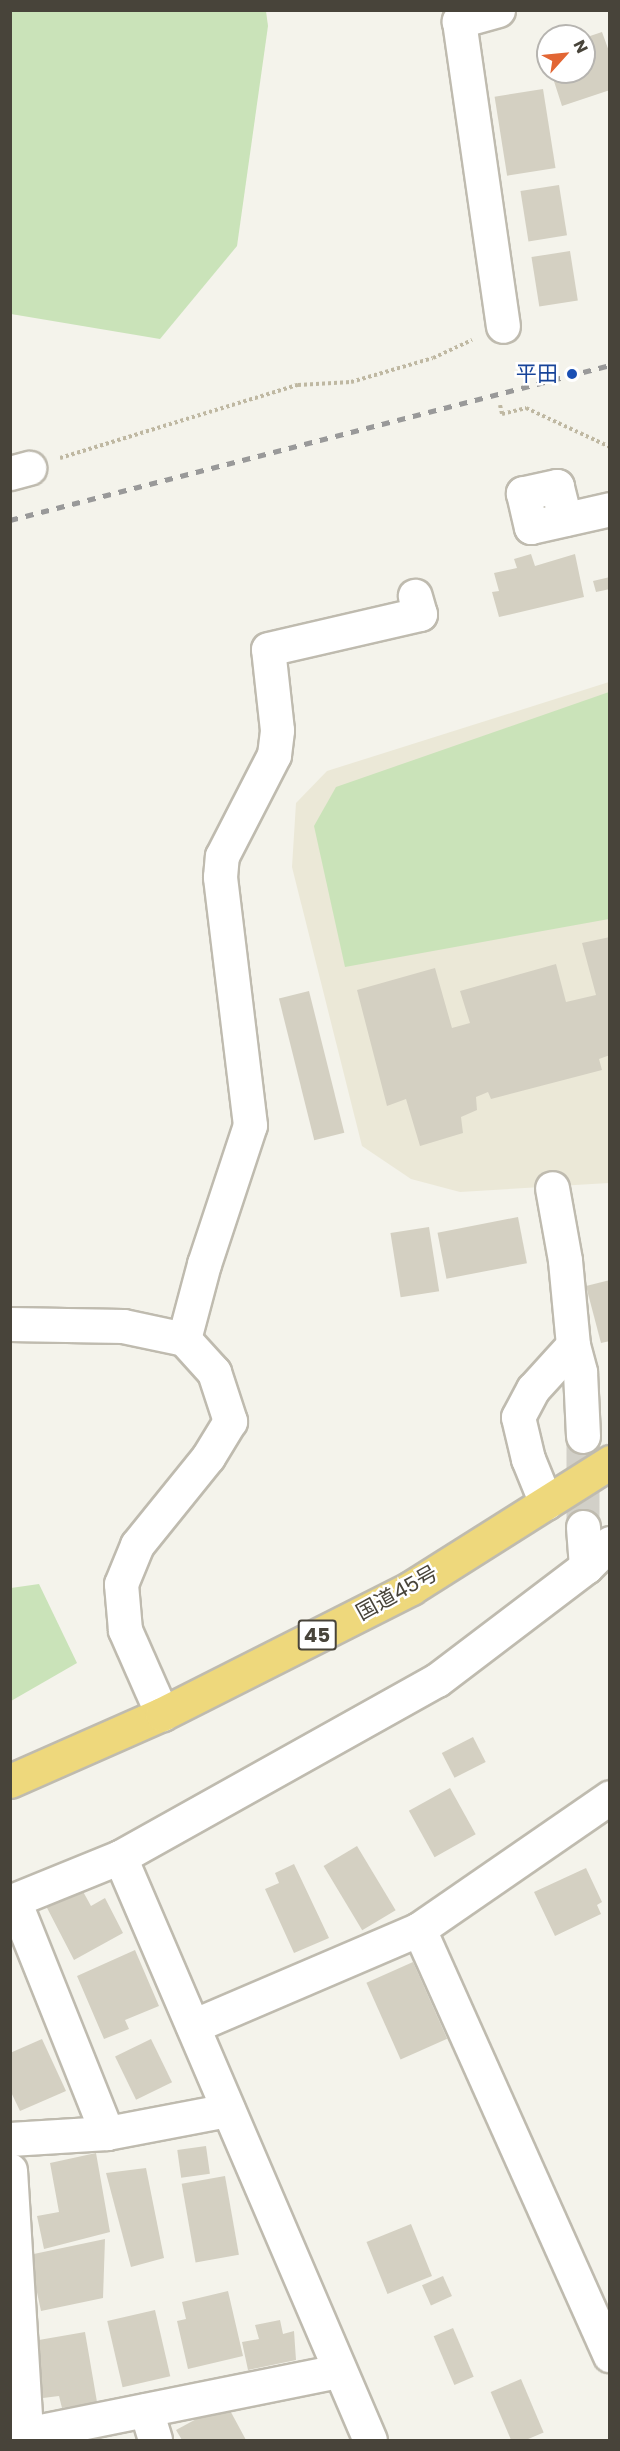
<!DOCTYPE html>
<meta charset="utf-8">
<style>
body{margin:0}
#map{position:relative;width:620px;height:2451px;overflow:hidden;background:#f4f3eb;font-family:Poppins,"Noto Sans JP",sans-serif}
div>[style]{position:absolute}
.education>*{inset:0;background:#ebe8d7}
.green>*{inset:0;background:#cae3b9}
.building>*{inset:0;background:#d4d0c2;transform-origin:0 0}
.minor-tunnel>*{height:33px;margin-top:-16.5px;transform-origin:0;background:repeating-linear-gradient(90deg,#d2d0c8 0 33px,transparent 0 49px)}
.path>*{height:4px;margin-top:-2px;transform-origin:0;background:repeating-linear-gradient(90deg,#bfb8a2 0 3px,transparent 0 6px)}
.roads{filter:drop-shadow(2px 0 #bfbbaf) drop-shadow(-2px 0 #bfbbaf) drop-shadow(0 2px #bfbbaf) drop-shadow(0 -2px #bfbbaf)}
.minor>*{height:33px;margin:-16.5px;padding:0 16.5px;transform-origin:16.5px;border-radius:16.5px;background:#fff}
.highway>*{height:33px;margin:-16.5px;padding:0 16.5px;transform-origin:16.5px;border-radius:16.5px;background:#eed87c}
.rail>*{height:4.5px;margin-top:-2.25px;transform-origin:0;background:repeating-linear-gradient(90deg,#999 0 8px,transparent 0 16px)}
.dots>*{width:16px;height:16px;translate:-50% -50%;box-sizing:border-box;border:3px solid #fff;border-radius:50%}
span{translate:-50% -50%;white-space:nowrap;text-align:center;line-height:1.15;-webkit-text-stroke:5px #fff;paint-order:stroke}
.shield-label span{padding:2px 4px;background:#fff;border:2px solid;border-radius:4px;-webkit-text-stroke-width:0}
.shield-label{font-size:20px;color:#48443a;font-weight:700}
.transit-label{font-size:21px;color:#164399}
.right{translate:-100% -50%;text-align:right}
.street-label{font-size:21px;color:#48443a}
.frame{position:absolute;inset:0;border:12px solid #48443a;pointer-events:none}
.north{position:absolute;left:536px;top:24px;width:60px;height:60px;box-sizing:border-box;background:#fff;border:2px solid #b6b4b0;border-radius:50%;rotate:63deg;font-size:16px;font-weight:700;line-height:24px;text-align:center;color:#48443a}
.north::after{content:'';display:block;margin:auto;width:21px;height:27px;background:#e26634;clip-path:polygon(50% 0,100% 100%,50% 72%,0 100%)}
</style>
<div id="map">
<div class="education">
<div style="clip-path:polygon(609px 682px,609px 1183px,460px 1192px,411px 1179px,362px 1146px,292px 867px,296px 803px,327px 771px)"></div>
</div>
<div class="green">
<div style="clip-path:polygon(10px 11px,266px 11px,268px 26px,237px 246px,160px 339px,11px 314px)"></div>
<div style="clip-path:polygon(609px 692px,609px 919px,345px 967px,314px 826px,336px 787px)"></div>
<div style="clip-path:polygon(39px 1584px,77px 1663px,11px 1701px,11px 1588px)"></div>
</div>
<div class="building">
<div style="clip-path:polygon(602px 32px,610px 54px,610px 90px,562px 106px,551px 72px,584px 72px,584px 38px)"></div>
<div style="left:543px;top:89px;width:80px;height:49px;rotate:81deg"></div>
<div style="left:559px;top:185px;width:51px;height:39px;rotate:81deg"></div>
<div style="left:570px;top:251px;width:50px;height:39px;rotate:81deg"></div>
<div style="clip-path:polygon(531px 554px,535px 566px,575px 554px,584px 597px,499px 617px,492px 592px,499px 591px,494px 573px,517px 568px,514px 559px)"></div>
<div style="clip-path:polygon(610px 577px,610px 589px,596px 592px,593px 581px)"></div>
<div style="clip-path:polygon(610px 937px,610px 1055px,599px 1059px,602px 1070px,491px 1099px,488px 1092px,476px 1097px,477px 1110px,461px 1117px,463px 1133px,420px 1146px,406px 1099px,387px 1106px,357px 990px,435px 968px,452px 1028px,470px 1023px,460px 991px,556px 964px,566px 1002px,596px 995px,582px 943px)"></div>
<div style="left:309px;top:991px;width:146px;height:31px;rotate:76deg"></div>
<div style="left:518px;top:1217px;width:47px;height:82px;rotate:79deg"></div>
<div style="left:429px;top:1227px;width:65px;height:39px;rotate:81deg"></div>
<div style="clip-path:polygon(610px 1280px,610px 1341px,601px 1343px,586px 1286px)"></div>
<div style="left:473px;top:1737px;width:28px;height:35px;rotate:63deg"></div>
<div style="left:450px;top:1788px;width:53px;height:47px;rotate:61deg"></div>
<div style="left:357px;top:1846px;width:75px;height:39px;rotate:59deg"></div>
<div style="clip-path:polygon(294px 1864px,329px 1938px,294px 1953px,265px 1889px,279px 1883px,275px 1873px)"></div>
<div style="clip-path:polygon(586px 1868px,602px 1902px,597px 1905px,601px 1914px,555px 1936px,534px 1892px)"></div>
<div style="clip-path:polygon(80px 1886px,91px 1906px,105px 1898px,123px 1933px,74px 1960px,45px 1904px)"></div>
<div style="clip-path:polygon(135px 1950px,159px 2006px,125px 2020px,129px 2029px,104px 2039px,77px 1976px)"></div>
<div style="left:413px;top:1962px;width:84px;height:51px;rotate:66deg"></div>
<div style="clip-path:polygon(42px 2039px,66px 2091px,20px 2111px,10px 2090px,10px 2053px)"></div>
<div style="left:151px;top:2039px;width:48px;height:40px;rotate:64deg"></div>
<div style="left:206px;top:2146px;width:28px;height:29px;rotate:82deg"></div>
<div style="clip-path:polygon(96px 2153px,110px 2232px,44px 2249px,37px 2216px,59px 2212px,50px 2163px)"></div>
<div style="clip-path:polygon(146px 2168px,164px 2258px,131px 2267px,106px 2173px)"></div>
<div style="left:225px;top:2176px;width:80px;height:44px;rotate:80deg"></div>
<div style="left:411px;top:2224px;width:56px;height:48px;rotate:68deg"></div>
<div style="clip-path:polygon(105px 2239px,103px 2298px,41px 2311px,29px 2255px)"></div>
<div style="left:443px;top:2276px;width:22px;height:23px;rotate:66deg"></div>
<div style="clip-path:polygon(228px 2291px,243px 2356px,188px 2369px,177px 2321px,186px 2319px,182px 2302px)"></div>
<div style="left:155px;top:2310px;width:68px;height:49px;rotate:77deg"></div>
<div style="clip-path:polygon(280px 2320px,283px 2334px,294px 2331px,296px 2360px,248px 2370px,242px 2342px,259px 2339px,255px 2325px)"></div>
<div style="left:453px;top:2328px;width:53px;height:21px;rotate:67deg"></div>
<div style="clip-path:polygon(85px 2332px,97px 2402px,62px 2408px,59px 2396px,43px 2398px,33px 2341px)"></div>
<div style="left:521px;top:2379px;width:58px;height:33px;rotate:67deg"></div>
<div style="clip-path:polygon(226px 2403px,246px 2440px,182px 2440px,176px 2430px)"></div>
</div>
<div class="minor-tunnel">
<div style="left:583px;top:1436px;width:91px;rotate:90deg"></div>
</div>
<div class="path">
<div style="left:500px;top:405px;width:9px;rotate:77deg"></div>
<div style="left:502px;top:414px;width:25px;rotate:-14deg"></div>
<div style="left:526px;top:408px;width:93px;rotate:24.9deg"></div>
<div style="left:60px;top:458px;width:249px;rotate:-17.1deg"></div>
<div style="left:298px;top:385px;width:53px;rotate:-3.2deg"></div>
<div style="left:351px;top:382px;width:85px;rotate:-16.3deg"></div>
<div style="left:433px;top:358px;width:43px;rotate:-24.8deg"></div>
</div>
<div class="roads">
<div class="minor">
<div style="left:498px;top:10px;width:41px;rotate:164.2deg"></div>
<div style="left:459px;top:21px;width:308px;rotate:81.8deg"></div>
<div style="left:10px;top:473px;width:20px;rotate:-15deg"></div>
<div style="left:565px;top:519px;width:34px;rotate:-104deg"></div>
<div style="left:557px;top:486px;width:35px;rotate:168deg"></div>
<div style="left:523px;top:493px;width:35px;rotate:77deg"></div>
<div style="left:531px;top:527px;width:81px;rotate:-12.8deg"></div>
<div style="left:10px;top:1324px;width:113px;rotate:1deg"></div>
<div style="left:123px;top:1326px;width:62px;rotate:12deg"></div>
<div style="left:184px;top:1339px;width:45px;rotate:47.7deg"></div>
<div style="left:214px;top:1372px;width:52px;rotate:71.9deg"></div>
<div style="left:230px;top:1421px;width:42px;rotate:121.4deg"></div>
<div style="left:208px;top:1457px;width:113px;rotate:128.9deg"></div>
<div style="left:137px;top:1545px;width:42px;rotate:112.3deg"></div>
<div style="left:121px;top:1584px;width:46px;rotate:85deg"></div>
<div style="left:125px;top:1630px;width:92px;rotate:66.2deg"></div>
<div style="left:184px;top:1339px;width:78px;rotate:-75.1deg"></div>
<div style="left:204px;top:1264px;width:146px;rotate:-71.7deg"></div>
<div style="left:250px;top:1125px;width:250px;rotate:-96.9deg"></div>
<div style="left:220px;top:877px;width:21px;rotate:-85deg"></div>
<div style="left:222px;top:856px;width:114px;rotate:-62.8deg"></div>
<div style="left:274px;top:755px;width:25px;rotate:-83deg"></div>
<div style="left:277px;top:730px;width:81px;rotate:-96.3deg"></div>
<div style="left:268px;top:649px;width:156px;rotate:-13deg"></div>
<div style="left:420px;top:614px;width:19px;rotate:-106deg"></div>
<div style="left:573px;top:1345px;width:28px;rotate:75deg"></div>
<div style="left:580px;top:1372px;width:64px;rotate:87.3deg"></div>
<div style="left:546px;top:1503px;width:48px;rotate:-112.2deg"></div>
<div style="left:528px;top:1459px;width:43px;rotate:-103.4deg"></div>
<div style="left:518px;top:1417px;width:32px;rotate:-62deg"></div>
<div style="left:533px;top:1389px;width:59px;rotate:-47.7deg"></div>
<div style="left:573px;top:1345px;width:85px;rotate:-95.4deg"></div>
<div style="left:565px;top:1260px;width:73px;rotate:-100.2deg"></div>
<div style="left:583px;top:1527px;width:40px;rotate:85.7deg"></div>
<div style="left:120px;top:1857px;width:634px;rotate:66.79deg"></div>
<div style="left:419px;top:1929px;width:467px;rotate:65.9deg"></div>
<div style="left:193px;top:2026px;width:246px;rotate:-23.2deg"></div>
<div style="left:419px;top:1929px;width:232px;rotate:-34.6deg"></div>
<div style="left:107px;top:2133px;width:251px;rotate:-111.8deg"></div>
<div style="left:14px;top:1900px;width:114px;rotate:-22.1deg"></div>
<div style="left:120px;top:1857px;width:363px;rotate:-29.2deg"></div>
<div style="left:437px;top:1680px;width:187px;rotate:-37.2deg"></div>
<div style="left:586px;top:1567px;width:34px;rotate:-45deg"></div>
<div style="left:10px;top:2139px;width:97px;rotate:-3.5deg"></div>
<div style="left:107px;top:2133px;width:123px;rotate:-10.8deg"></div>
<div style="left:10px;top:2170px;width:264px;rotate:86.5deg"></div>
<div style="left:146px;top:2410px;width:31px;rotate:73deg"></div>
<div style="left:13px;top:2440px;width:14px;rotate:-25deg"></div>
<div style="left:26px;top:2434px;width:319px;rotate:-11.4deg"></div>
</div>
<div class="highway">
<div style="left:10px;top:1781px;width:166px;rotate:-23.8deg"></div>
<div style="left:162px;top:1714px;width:279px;rotate:-26.8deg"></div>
<div style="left:411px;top:1588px;width:236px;rotate:-32.3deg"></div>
</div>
</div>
<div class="rail">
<div style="left:10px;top:520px;width:620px;rotate:-14.48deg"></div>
</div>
<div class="dots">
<div style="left:572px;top:374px;background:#1a4fb4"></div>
</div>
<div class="shield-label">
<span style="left:317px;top:1635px">45</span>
</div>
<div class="transit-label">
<span class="right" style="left:558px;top:374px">平田</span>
</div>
<div class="street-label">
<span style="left:397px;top:1593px;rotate:-29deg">国道45号</span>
</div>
<div class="frame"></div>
<div class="north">N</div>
</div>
